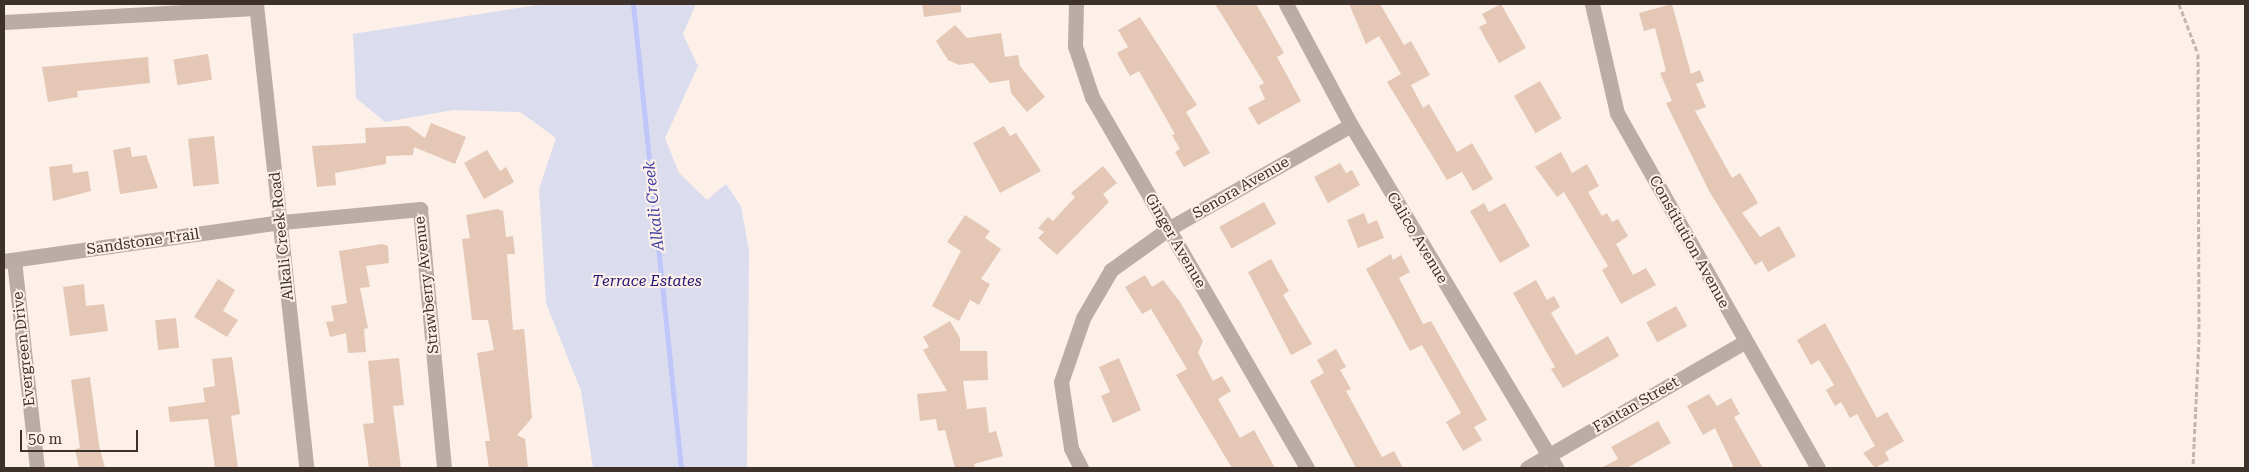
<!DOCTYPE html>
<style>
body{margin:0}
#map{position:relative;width:2249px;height:472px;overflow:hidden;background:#fcf0e9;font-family:"Roboto Serif",serif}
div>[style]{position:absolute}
.green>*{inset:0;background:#dbddef}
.stream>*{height:5px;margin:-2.5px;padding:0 2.5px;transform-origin:2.5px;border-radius:2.5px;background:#bec6fa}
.building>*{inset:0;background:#e5c7b5;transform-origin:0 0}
.path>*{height:3px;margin-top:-1.5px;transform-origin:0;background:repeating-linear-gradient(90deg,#c2b6af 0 5px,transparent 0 7.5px)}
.minor>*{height:15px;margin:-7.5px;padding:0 7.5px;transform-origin:7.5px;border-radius:7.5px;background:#bbada6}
span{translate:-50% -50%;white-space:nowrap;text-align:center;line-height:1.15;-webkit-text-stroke:4px #fcf0e9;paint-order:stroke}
.street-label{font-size:15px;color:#3d322b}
.park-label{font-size:15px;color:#231375;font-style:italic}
.water-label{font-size:16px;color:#4342a3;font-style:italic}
.frame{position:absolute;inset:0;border:5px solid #3d322b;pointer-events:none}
.scale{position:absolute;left:20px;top:430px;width:118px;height:22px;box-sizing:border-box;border:2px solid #3d322b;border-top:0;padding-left:6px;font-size:15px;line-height:18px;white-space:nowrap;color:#3d322b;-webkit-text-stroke:4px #fcf0e9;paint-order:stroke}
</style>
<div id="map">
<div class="green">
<div style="clip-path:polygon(543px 4px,696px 4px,683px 34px,698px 66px,665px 138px,679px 173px,707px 200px,726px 184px,741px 206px,749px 251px,747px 468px,593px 468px,581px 391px,546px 303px,539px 189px,556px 138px,520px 112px,453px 110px,385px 122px,356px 98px,353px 34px)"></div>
</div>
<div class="stream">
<div style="left:633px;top:4px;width:466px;rotate:84.1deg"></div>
</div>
<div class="building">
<div style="clip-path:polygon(922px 4px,961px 4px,961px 12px,924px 17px)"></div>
<div style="clip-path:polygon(1215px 4px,1256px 4px,1284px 53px,1277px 57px,1301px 101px,1258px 125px,1248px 108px,1265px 99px,1259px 86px,1264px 83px)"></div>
<div style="clip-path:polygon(1349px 4px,1380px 4px,1404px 45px,1411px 41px,1430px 75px,1411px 85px,1423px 108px,1429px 104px,1457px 152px,1472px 143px,1493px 179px,1473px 191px,1462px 172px,1447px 180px,1387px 82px,1401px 74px,1379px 36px,1366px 44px)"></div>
<div style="clip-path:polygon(1501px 4px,1526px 48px,1499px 63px,1479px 27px,1487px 23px,1482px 14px)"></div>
<div style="clip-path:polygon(1672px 4px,1691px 74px,1700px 70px,1704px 81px,1696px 84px,1706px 107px,1695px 111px,1732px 178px,1740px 173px,1758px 203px,1742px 213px,1760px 237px,1779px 226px,1796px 256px,1768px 272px,1762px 261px,1755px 265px,1709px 191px,1666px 103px,1672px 101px,1660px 73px,1666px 71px,1655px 28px,1644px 31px,1639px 13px)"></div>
<div style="clip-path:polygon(1140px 17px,1197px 105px,1186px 112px,1210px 153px,1184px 167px,1175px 152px,1180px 149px,1172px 135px,1175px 134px,1139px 71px,1130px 76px,1117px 53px,1128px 47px,1118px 30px)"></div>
<div style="clip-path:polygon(955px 25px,967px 38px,1001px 33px,1005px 57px,1018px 55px,1020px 66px,1045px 97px,1027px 112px,1011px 93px,1009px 80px,990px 83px,973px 63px,959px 65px,948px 60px,936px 41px)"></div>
<div style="left:208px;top:54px;width:26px;height:35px;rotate:81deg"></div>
<div style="clip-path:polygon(148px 57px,150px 83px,77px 91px,78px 97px,48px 102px,42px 67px)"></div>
<div style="left:1540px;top:81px;width:43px;height:30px;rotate:60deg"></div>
<div style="clip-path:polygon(431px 123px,466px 137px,455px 164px,414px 147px,413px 155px,386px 156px,386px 164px,335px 173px,336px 185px,317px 187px,312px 146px,366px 143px,365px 128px,408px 126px,425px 138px)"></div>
<div style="clip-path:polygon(1004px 126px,1010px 136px,1016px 133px,1041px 171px,1000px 193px,973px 143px)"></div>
<div style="left:214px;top:136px;width:48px;height:26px;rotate:84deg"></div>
<div style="clip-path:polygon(130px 147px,132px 157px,146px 155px,158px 188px,120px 194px,113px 150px)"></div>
<div style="clip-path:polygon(487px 150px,500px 171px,506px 167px,514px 182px,484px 199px,464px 163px)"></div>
<div style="clip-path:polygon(1561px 152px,1572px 173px,1587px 164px,1599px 186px,1588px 192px,1602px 216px,1607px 213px,1612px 222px,1618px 219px,1628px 236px,1616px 244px,1633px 275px,1646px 268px,1656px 285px,1621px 304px,1602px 270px,1608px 266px,1564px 192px,1557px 197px,1535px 167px)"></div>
<div style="clip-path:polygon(1340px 163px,1346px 173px,1352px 170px,1360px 185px,1328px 203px,1314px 177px)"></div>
<div style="clip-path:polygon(72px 164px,73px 173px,88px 171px,91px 191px,53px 201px,49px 167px)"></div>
<div style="clip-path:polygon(1103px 166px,1117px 183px,1103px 194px,1109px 202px,1057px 255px,1038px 238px,1044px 232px,1038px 228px,1048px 217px,1053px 221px,1075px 197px,1071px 193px)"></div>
<div style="left:1264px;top:202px;width:25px;height:51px;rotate:61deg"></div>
<div style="clip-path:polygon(1484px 203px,1489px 212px,1505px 203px,1530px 246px,1500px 263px,1470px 211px)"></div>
<div style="clip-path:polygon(497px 209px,503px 211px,506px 237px,513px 236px,515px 254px,507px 254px,513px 330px,524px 329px,525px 338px,532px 418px,517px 435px,525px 439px,528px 468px,489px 468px,485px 441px,490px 441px,477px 353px,494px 350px,488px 320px,472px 320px,462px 239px,470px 238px,466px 215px)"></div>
<div style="clip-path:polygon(1364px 213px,1368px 224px,1377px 220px,1384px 238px,1358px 248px,1347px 220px)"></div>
<div style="clip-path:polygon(965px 215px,990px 231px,985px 238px,1001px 249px,981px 279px,990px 284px,979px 305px,970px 300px,959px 321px,932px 306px,961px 251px,947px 242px)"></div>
<div style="clip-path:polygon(382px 244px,388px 246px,389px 263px,366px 266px,370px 287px,360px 288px,368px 328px,364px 329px,366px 352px,348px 353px,346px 333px,330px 337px,326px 322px,334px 321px,331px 306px,347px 303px,339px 251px)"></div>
<div style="clip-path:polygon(1391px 254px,1393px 260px,1401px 255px,1410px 272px,1399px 278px,1423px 324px,1431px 321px,1487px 420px,1474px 427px,1482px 440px,1463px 451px,1446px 422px,1461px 413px,1422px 345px,1410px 351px,1366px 269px)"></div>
<div style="clip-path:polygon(1271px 259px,1289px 291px,1283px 295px,1312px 344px,1291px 355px,1248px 272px)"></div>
<div style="clip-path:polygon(1145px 275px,1152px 287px,1163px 280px,1180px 302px,1203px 341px,1198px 353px,1213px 381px,1222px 376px,1231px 391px,1218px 399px,1240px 438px,1254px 430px,1275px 468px,1232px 468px,1176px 375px,1187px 369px,1151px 309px,1142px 314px,1125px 287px)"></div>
<div style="clip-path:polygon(218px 279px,235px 290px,223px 311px,238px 320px,227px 337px,194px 317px)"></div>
<div style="clip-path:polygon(1536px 280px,1547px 300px,1554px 296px,1560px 307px,1551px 313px,1576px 355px,1608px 336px,1619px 356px,1563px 388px,1551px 369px,1555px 367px,1513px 293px)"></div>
<div style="clip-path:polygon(84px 284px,86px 306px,104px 304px,108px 331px,70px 336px,63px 287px)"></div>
<div style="left:1676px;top:306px;width:23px;height:34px;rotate:61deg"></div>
<div style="left:176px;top:318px;width:30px;height:21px;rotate:84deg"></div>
<div style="clip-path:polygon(950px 321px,960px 338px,960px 351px,987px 351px,988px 380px,963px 381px,967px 409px,986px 407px,989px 433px,996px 431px,1003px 456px,974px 464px,975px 468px,955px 468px,945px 430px,938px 431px,936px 419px,920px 421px,917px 394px,947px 391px,923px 350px,929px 347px,923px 337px)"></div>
<div style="clip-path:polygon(1825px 323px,1877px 418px,1887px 412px,1904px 441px,1885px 452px,1889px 460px,1875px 468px,1863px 453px,1875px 446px,1857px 414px,1850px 418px,1841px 402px,1835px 406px,1826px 390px,1834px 385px,1819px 360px,1811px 365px,1797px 340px)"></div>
<div style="clip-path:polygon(1336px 349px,1346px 367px,1340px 370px,1351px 389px,1346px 391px,1382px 457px,1394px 451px,1403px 468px,1356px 468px,1310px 381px,1324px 373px,1317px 360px)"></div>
<div style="clip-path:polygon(232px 357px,240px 414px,231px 416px,238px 468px,215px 468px,208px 419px,170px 422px,168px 407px,205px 402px,203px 388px,215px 386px,212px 359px)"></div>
<div style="clip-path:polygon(399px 358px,404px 405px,393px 406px,401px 468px,369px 468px,363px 424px,374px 423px,368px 361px)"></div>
<div style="clip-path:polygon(1119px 358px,1141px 410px,1113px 423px,1101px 396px,1110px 392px,1099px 367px)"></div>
<div style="clip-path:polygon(90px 377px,99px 445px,105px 468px,79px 468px,75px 449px,80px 448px,71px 380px)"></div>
<div style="clip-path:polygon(1709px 394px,1717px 406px,1731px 398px,1740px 414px,1734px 417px,1763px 468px,1734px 468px,1715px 428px,1703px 435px,1687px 406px)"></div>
<div style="clip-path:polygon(1658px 421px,1671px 443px,1627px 468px,1601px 468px,1618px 459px,1611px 447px)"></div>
</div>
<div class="path">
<div style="left:2179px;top:4px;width:53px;rotate:69.2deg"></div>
<div style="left:2198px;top:54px;width:285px;rotate:89.8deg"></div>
<div style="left:2199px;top:339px;width:129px;rotate:92.7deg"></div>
</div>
<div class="minor">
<div style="left:256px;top:4px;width:467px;rotate:83.8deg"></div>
<div style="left:1076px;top:4px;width:42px;rotate:91.4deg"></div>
<div style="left:1075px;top:46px;width:54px;rotate:71.6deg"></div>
<div style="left:1092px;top:97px;width:429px;rotate:59.9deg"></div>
<div style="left:1286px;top:4px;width:137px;rotate:61.8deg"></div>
<div style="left:1351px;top:125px;width:400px;rotate:59.1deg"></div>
<div style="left:1592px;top:4px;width:112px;rotate:77.1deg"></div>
<div style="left:1617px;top:113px;width:408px;rotate:60.5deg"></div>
<div style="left:4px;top:22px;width:252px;rotate:-3.2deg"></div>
<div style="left:14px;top:260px;width:209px;rotate:83.7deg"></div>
<div style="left:4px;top:261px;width:281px;rotate:-8deg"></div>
<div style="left:282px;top:222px;width:139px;rotate:-5.4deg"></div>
<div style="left:420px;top:209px;width:260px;rotate:84.7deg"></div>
<div style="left:1081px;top:468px;width:22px;rotate:-117deg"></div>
<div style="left:1071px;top:448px;width:67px;rotate:-98.6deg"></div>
<div style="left:1061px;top:382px;width:68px;rotate:-71deg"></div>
<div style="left:1083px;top:318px;width:56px;rotate:-59.7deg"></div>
<div style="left:1111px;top:270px;width:70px;rotate:-35.7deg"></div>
<div style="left:1168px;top:229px;width:210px;rotate:-29.6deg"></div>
<div style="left:1527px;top:468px;width:251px;rotate:-30.1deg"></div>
</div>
<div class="street-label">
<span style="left:1241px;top:188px;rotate:-30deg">Senora Avenue</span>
<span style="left:282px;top:236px;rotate:-96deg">Alkali Creek Road</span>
<span style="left:1417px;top:238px;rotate:59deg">Calico Avenue</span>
<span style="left:1175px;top:241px;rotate:60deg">Ginger Avenue</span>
<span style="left:143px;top:242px;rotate:-8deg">Sandstone Trail</span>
<span style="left:1689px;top:242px;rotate:61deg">Constitution Avenue</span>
<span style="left:427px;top:285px;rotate:-96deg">Strawberry Avenue</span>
<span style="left:24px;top:349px;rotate:-96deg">Evergreen Drive</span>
<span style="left:1636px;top:405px;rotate:-30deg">Fantan Street</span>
</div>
<div class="park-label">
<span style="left:647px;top:282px">Terrace Estates</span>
</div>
<div class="water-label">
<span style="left:654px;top:206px;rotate:-96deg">Alkali Creek</span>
</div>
<div class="frame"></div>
<div class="scale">50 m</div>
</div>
